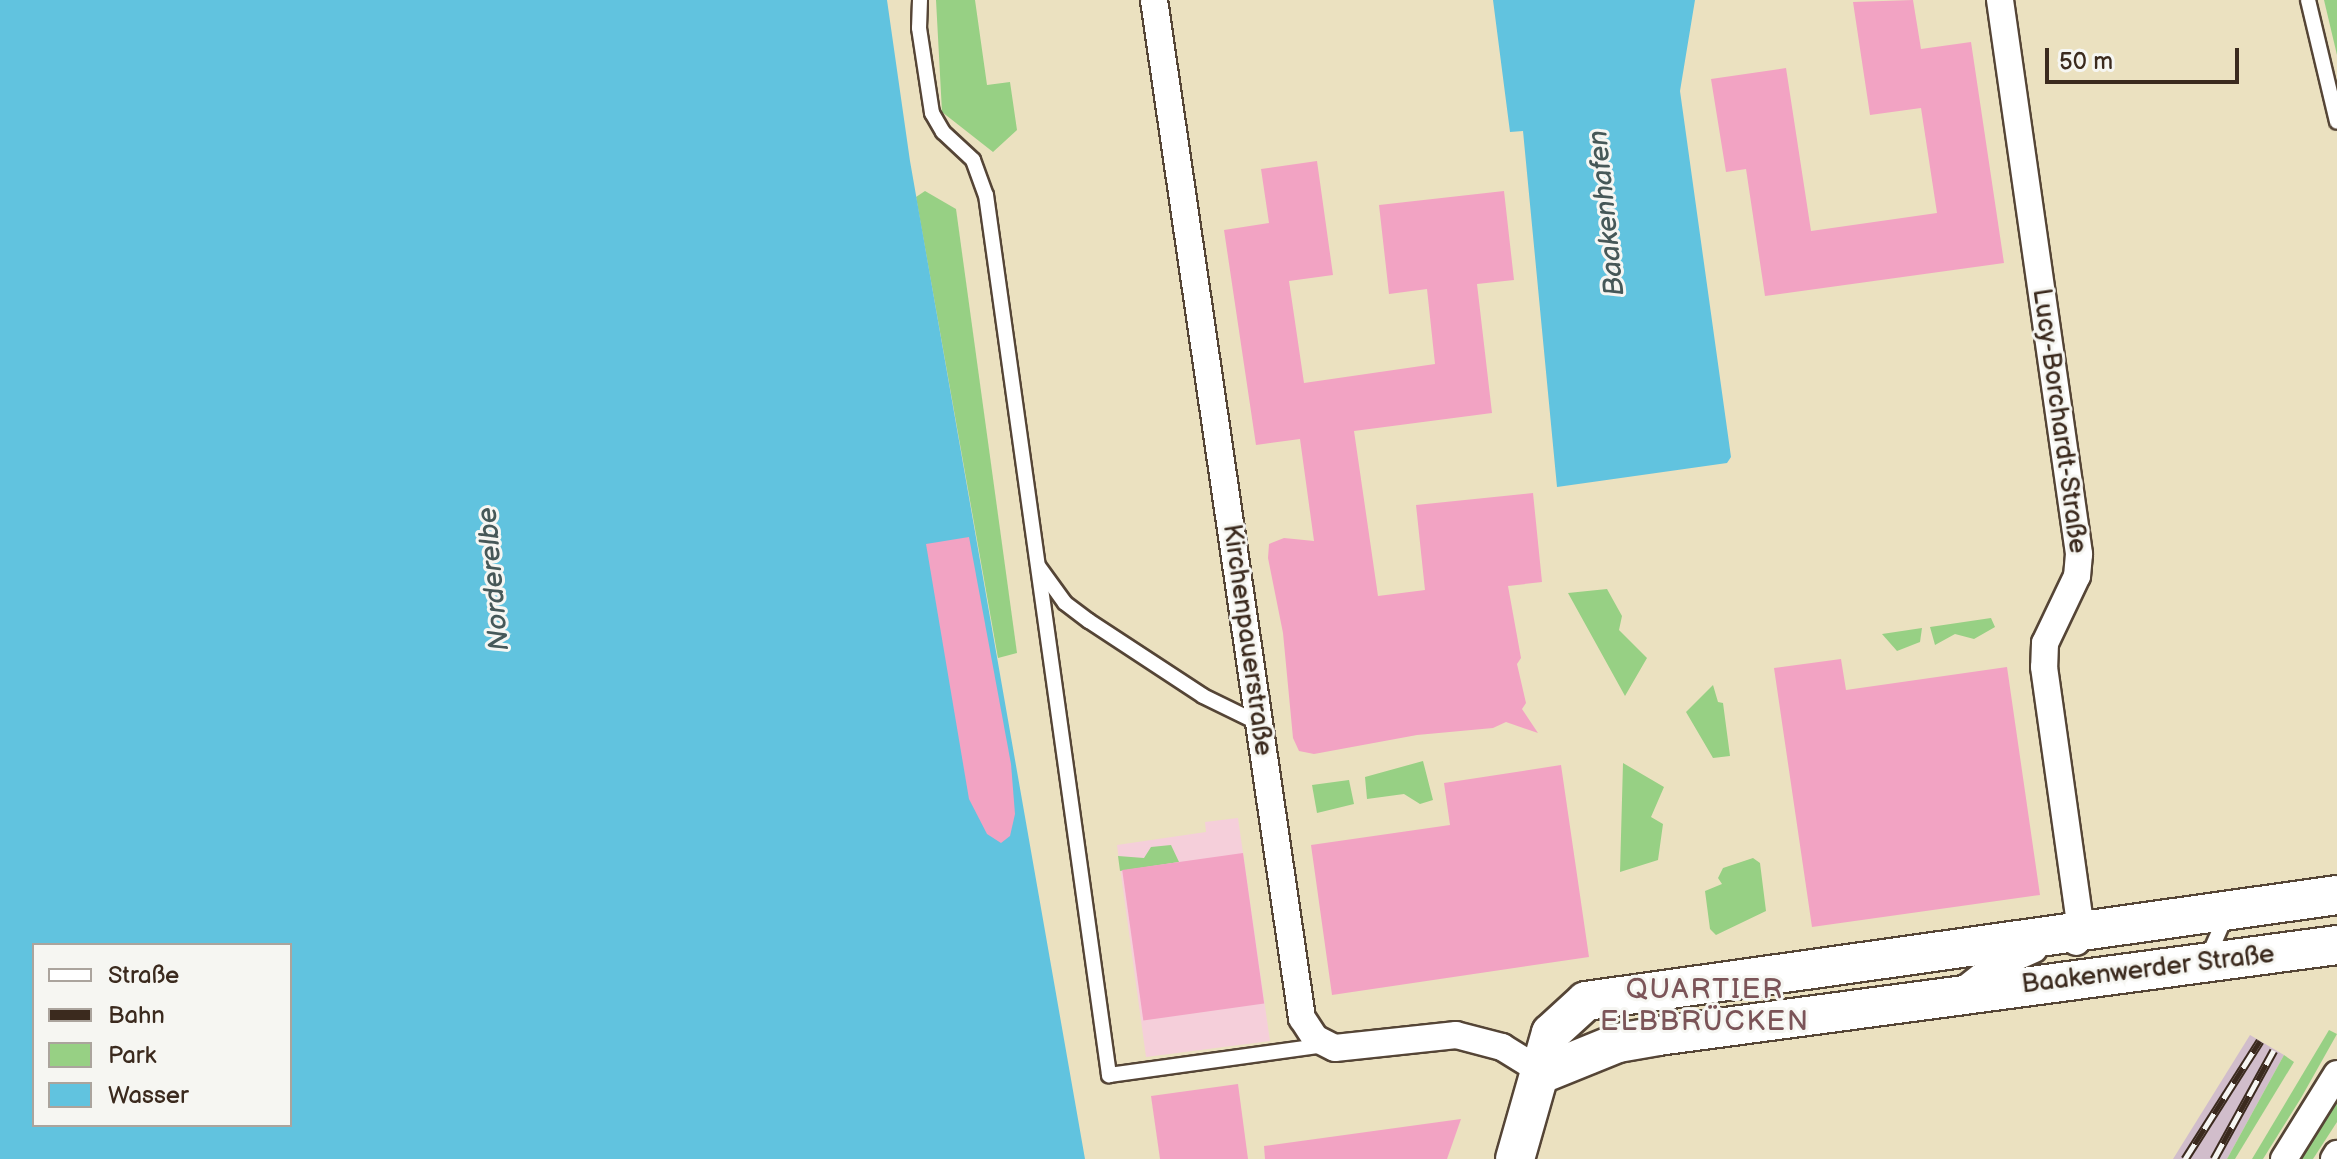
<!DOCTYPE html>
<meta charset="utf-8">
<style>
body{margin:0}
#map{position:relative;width:2337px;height:1159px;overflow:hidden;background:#ebe1c0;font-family:"Balsamiq Sans",sans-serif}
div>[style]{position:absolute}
.built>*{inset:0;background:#f5cfda}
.industrial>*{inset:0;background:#d1bdcb}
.green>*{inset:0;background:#97d084}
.water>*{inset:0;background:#61c3df}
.building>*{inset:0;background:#f2a3c3;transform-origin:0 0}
.roads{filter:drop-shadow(2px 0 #554536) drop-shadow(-2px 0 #554536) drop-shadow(0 2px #554536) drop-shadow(0 -2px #554536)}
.lane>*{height:14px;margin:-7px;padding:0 7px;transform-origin:7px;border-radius:7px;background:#fff}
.street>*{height:26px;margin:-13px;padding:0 13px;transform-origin:13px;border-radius:13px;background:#fff}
.secondary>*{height:38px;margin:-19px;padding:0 19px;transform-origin:19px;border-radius:19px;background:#fff}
.rail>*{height:9px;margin-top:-4.5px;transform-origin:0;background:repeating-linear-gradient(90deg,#f6f6f2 0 18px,#3b2a1e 0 36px);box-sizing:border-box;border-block:2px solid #3b2a1e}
span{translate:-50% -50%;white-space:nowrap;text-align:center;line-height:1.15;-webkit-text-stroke:6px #f6f6f2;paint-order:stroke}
.street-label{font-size:26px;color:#3b2a1e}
.water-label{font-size:28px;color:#465858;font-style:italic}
.neighbourhood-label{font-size:28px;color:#7b5458;letter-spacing:2px}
.legend{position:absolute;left:32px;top:943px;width:260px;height:184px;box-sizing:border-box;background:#f6f6f2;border:2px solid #aba49d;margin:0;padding:10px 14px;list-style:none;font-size:24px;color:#3b2a1e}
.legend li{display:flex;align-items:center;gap:16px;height:40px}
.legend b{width:40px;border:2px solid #aba49d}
.scale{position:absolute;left:2045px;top:48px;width:194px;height:36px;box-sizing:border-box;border:4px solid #3b2a1e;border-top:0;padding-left:10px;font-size:24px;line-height:28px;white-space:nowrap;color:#3b2a1e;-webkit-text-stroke:6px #f6f6f2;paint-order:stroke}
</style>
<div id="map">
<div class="built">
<div style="clip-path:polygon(1238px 818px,1270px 1041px,1146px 1057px,1117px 845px,1206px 832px,1205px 822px)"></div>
</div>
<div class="industrial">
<div style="clip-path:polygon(2250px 1035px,2284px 1055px,2227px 1159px,2173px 1159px)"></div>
</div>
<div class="green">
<div style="clip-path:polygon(936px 0,975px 0,987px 85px,1010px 82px,1017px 130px,993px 152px,942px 112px)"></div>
<div style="clip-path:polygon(2324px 0,2337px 0,2337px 55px)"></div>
<div style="clip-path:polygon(925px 191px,956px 209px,1017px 653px,998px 658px,916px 197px)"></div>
<div style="clip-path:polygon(1607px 589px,1622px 616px,1619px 630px,1647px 658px,1625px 696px,1568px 593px)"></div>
<div style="clip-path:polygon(1991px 618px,1995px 627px,1974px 639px,1955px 634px,1935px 645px,1930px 627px)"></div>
<div style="clip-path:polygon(1922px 628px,1920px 642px,1897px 651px,1882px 634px)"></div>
<div style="clip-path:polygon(1713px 685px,1718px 702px,1723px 703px,1730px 756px,1713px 758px,1686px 712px)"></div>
<div style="clip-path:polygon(1423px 761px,1433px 800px,1420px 804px,1404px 794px,1367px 799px,1365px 777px)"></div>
<div style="clip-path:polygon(1623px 763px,1664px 787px,1651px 817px,1663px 824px,1658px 860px,1620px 872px)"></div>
<div style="clip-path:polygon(1349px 780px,1354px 804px,1317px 813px,1312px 785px)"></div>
<div style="clip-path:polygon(1171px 845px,1179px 862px,1120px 871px,1118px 856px,1144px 858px,1151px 847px)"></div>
<div style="clip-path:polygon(1753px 858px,1760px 863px,1766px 911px,1716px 935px,1710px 929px,1705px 891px,1722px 884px,1718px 878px,1723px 868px)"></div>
<div style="clip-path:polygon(2329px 1030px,2337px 1034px,2301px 1098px,2263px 1159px,2252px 1159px)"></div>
<div style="clip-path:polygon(2284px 1055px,2294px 1062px,2235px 1159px,2227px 1159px)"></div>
<div style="clip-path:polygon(2337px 1101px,2337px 1122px,2313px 1159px,2300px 1159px)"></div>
</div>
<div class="water">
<div style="clip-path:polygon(evenodd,0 0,887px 0,910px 161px,1085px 1159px,0 1159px,0 0,34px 945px,290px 945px,290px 1125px,34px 1125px,34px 945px)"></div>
<div style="clip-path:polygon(1493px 0,1695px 0,1680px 91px,1731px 457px,1727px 463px,1557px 487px,1523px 131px,1510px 132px)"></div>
</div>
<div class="building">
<div style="clip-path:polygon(1913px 0,1921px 49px,1971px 42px,2004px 263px,1765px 296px,1746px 169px,1726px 172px,1711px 79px,1786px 68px,1811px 231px,1937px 213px,1921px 108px,1870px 115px,1853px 2px)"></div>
<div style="clip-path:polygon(1317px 161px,1333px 275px,1289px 281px,1304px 383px,1435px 364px,1427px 289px,1389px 294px,1379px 205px,1504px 191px,1514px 280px,1477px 284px,1492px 413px,1354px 431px,1378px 596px,1425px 590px,1416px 505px,1533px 493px,1542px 582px,1508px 586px,1521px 658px,1517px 664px,1526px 703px,1522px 709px,1538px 733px,1506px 722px,1493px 728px,1417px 735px,1314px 754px,1299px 751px,1293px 738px,1283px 633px,1268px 558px,1269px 544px,1284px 538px,1314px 541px,1300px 439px,1256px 445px,1224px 230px,1269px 223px,1261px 169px)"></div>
<div style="clip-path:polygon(969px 537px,1011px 764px,1015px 814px,1010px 836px,1001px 843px,987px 834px,969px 799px,926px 544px)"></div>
<div style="clip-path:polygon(1841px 659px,1846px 690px,2007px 667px,2040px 895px,1812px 927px,1774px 668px)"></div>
<div style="clip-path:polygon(1561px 765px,1589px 957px,1332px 995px,1311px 845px,1450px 825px,1444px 783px)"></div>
<div style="left:1243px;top:853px;width:152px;height:122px;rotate:82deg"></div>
<div style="clip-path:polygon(1238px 1084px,1248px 1159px,1160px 1159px,1151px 1096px)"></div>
<div style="clip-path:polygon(1461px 1119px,1447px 1159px,1265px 1159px,1264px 1146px)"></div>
</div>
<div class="roads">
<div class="lane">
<div style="left:920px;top:0;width:28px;rotate:92deg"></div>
<div style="left:919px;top:28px;width:86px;rotate:81.3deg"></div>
<div style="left:932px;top:113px;width:22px;rotate:60deg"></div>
<div style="left:943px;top:132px;width:41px;rotate:43deg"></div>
<div style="left:973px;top:160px;width:37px;rotate:70deg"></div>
<div style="left:986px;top:195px;width:889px;rotate:82.04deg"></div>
<div style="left:1109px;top:1075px;width:218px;rotate:-7.9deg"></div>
<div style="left:2308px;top:0;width:125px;rotate:76.6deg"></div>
<div style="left:1039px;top:567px;width:44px;rotate:54.2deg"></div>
<div style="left:1065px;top:603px;width:30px;rotate:37deg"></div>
<div style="left:1089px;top:621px;width:136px;rotate:33.3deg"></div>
<div style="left:1203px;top:696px;width:61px;rotate:26.1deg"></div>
<div style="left:2207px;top:959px;width:47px;rotate:-66.2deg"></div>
</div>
<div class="street">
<div style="left:1154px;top:0;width:1029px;rotate:81.73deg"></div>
<div style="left:1302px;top:1018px;width:24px;rotate:57deg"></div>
<div style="left:1315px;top:1038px;width:22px;rotate:27deg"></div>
<div style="left:1335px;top:1048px;width:122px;rotate:-6.1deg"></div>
<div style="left:1456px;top:1035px;width:48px;rotate:14.6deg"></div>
<div style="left:1502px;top:1047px;width:49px;rotate:31.8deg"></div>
<div style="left:2000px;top:0;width:560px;rotate:81.88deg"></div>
<div style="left:2079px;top:554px;width:22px;rotate:95deg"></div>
<div style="left:2077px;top:576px;width:74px;rotate:115.5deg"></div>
<div style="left:2045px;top:643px;width:24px;rotate:92deg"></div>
<div style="left:2044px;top:667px;width:267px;rotate:82deg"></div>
<div style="left:2081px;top:931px;width:12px;rotate:114deg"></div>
<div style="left:1959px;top:994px;width:42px;rotate:-38.2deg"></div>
<div style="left:1992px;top:968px;width:46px;rotate:-24.3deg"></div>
<div style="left:2284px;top:1159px;width:100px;rotate:-58.1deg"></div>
<div style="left:2334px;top:1159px;width:6px;rotate:-59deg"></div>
</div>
<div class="secondary">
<div style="left:1544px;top:1073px;width:80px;rotate:-22.1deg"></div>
<div style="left:1618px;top:1043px;width:41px;rotate:-9.9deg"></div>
<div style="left:1658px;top:1036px;width:685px;rotate:-7.63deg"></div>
<div style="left:1515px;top:1159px;width:131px;rotate:-74.1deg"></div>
<div style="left:1551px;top:1033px;width:47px;rotate:-42.4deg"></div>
<div style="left:1586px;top:1001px;width:758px;rotate:-8.03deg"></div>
</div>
</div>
<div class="rail">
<div style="left:2185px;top:1159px;width:140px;rotate:-57.6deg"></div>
<div style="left:2214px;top:1159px;width:124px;rotate:-61.2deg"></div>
</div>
<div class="street-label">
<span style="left:2059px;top:421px;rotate:82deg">Lucy-Borchardt-Straße</span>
<span style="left:1247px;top:640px;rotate:82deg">Kirchenpauerstraße</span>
<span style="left:2148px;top:970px;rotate:-7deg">Baakenwerder Straße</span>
</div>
<div class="water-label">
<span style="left:1607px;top:213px;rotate:-96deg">Baakenhafen</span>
<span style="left:494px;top:579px;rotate:-95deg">Norderelbe</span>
</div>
<div class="neighbourhood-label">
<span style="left:1705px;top:1006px">QUARTIER<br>ELBBRÜCKEN</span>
</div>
<ul class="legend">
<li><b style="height:10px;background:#fff"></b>Straße</li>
<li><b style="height:10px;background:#3b2a1e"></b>Bahn</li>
<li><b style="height:22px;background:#97d084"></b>Park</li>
<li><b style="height:22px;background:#61c3df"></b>Wasser</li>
</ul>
<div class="scale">50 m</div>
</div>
